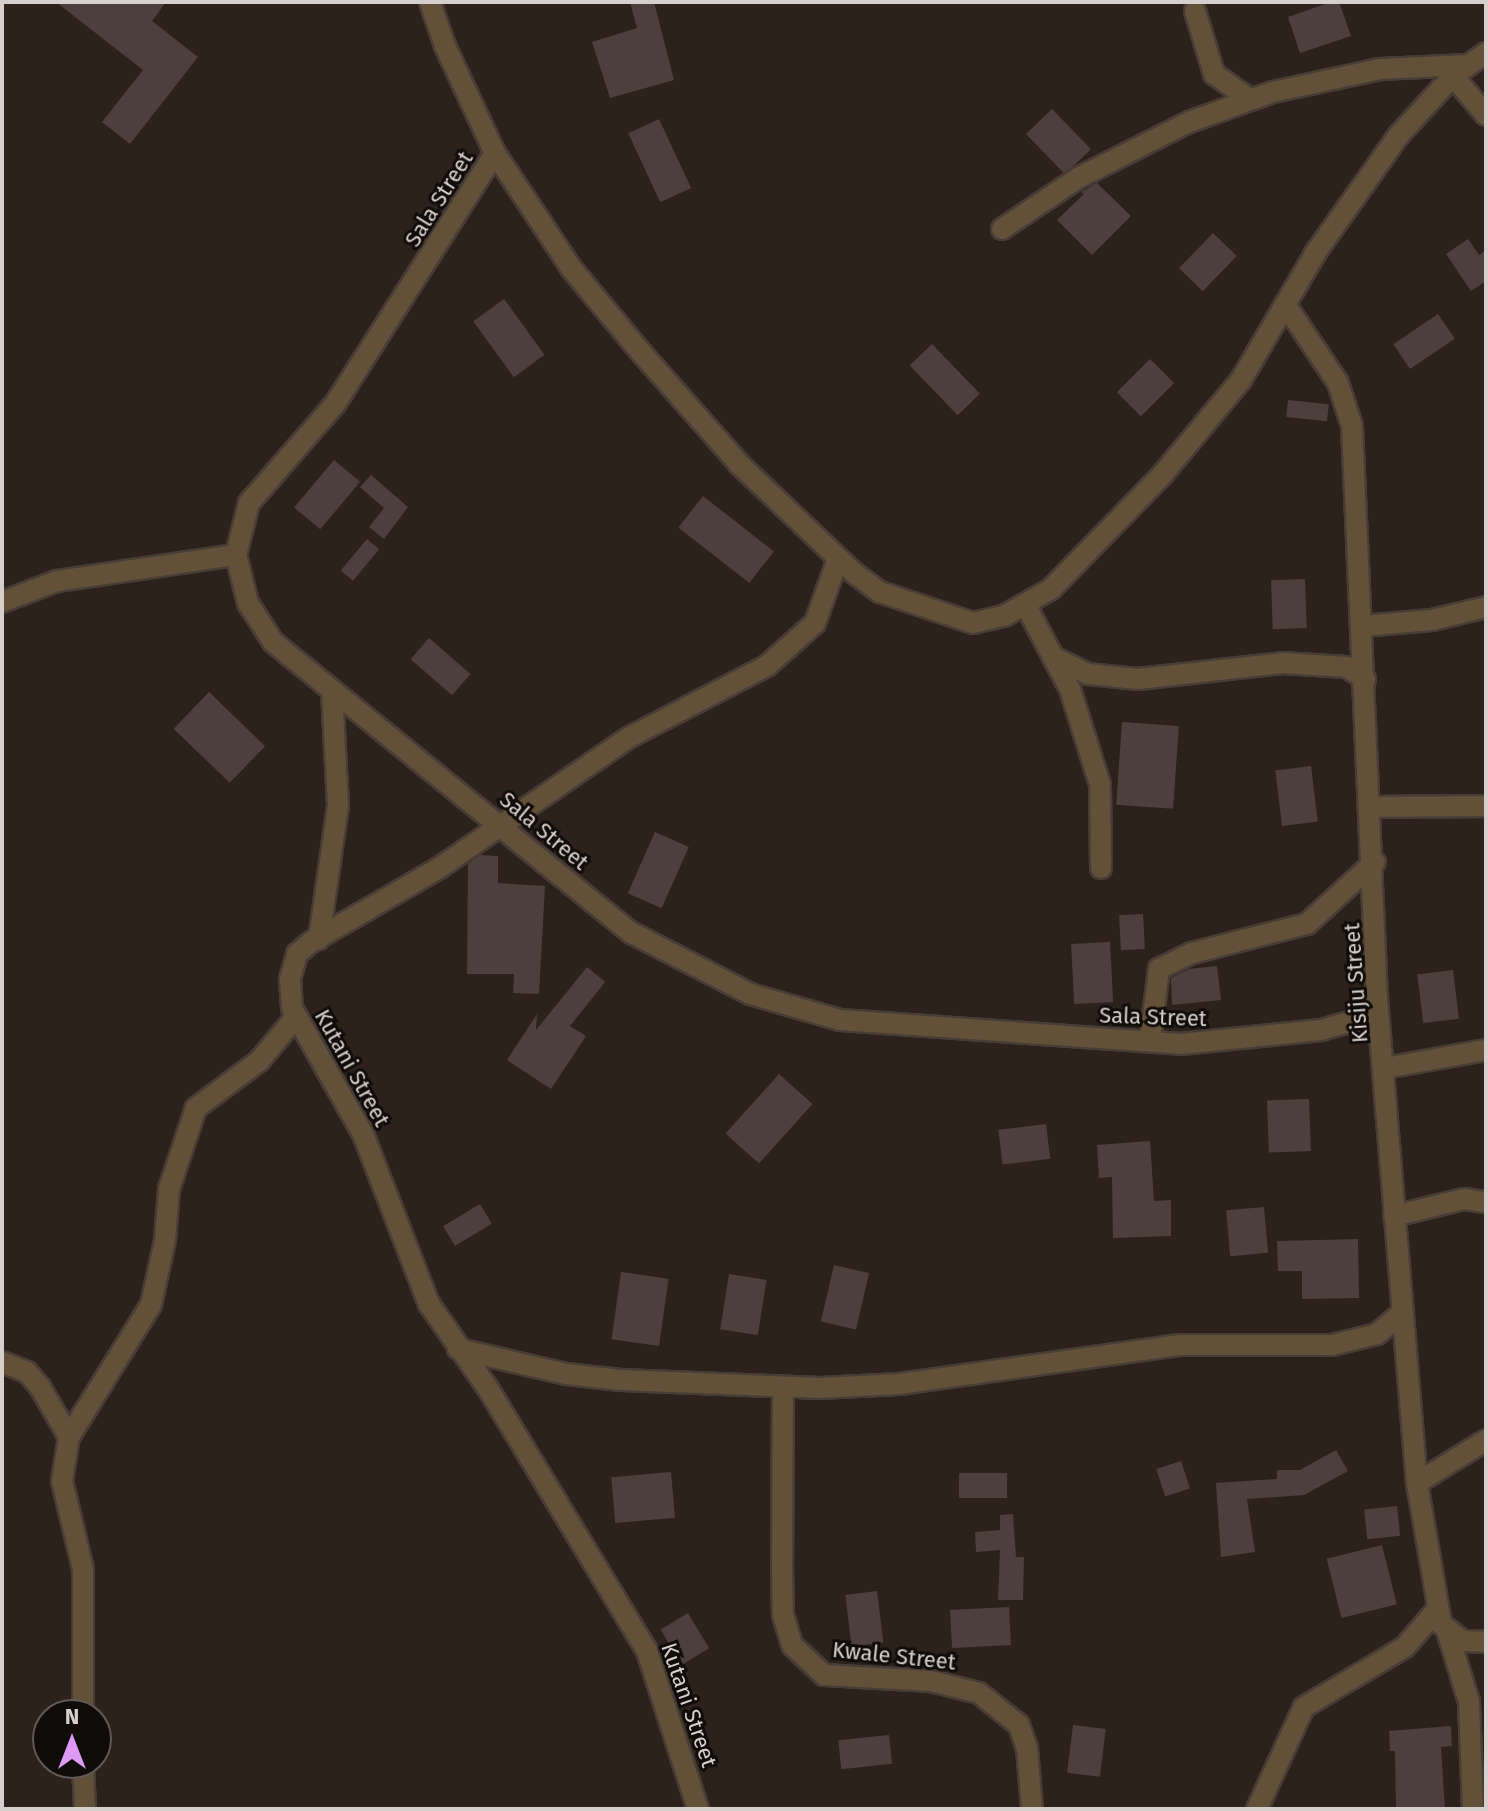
<!DOCTYPE html>
<style>
body{margin:0}
#map{position:relative;width:1488px;height:1811px;overflow:hidden;background:#2c211b;font-family:"Fira Sans",sans-serif}
div>[style]{position:absolute}
.building>*{inset:0;background:#4d403c;transform-origin:0 0}
.roads{filter:drop-shadow(2px 0 #473d37) drop-shadow(-2px 0 #473d37) drop-shadow(0 2px #473d37) drop-shadow(0 -2px #473d37)}
.minor>*{height:20px;margin:-10px;padding:0 10px;transform-origin:10px;border-radius:10px;background:#635038}
span{translate:-50% -50%;white-space:nowrap;text-align:center;line-height:1.15;-webkit-text-stroke:6px #100c09;paint-order:stroke}
.street-label{font-size:22px;color:#d7cfcb}
.frame{position:absolute;inset:0;border:4px solid #d7cfcb;pointer-events:none}
.north{position:absolute;left:32px;top:1699px;width:80px;height:80px;box-sizing:border-box;background:#100c09;border:2px solid #605a57;border-radius:50%;rotate:0deg;font-size:22px;font-weight:700;line-height:32px;text-align:center;color:#d7cfcb}
.north::after{content:'';display:block;margin:auto;width:28px;height:36px;background:#dd99f3;clip-path:polygon(50% 0,100% 100%,50% 72%,0 100%)}
</style>
<div id="map">
<div class="building">
<div style="clip-path:polygon(56px 2px,166px 2px,152px 21px,198px 57px,130px 144px,102px 122px,143px 70px)"></div>
<div style="clip-path:polygon(630px 2px,654px 2px,674px 80px,610px 98px,592px 42px,637px 28px)"></div>
<div style="clip-path:polygon(1331px 2px,1339px 2px,1351px 36px,1300px 53px,1288px 17px)"></div>
<div style="left:1052px;top:109px;width:56px;height:36px;rotate:46deg"></div>
<div style="left:659px;top:119px;width:76px;height:34px;rotate:65deg"></div>
<div style="clip-path:polygon(1097px 183px,1131px 216px,1092px 255px,1057px 220px,1084px 194px,1081px 192px)"></div>
<div style="left:1213px;top:233px;width:33px;height:49px;rotate:44deg"></div>
<div style="clip-path:polygon(1468px 239px,1479px 255px,1486px 250px,1486px 281px,1471px 291px,1446px 254px)"></div>
<div style="left:504px;top:299px;width:69px;height:38px;rotate:54deg"></div>
<div style="left:1438px;top:314px;width:30px;height:54px;rotate:56deg"></div>
<div style="left:932px;top:344px;width:69px;height:31px;rotate:46deg"></div>
<div style="left:1150px;top:359px;width:34px;height:47px;rotate:45deg"></div>
<div style="left:1288px;top:400px;width:41px;height:17px;rotate:6deg"></div>
<div style="left:334px;top:460px;width:34px;height:62px;rotate:40deg"></div>
<div style="clip-path:polygon(371px 475px,408px 507px,384px 539px,369px 527px,384px 508px,360px 487px)"></div>
<div style="left:703px;top:496px;width:90px;height:40px;rotate:38deg"></div>
<div style="left:367px;top:539px;width:16px;height:41px;rotate:40deg"></div>
<div style="left:1305px;top:579px;width:49px;height:34px;rotate:88deg"></div>
<div style="left:429px;top:638px;width:55px;height:28px;rotate:41deg"></div>
<div style="left:209px;top:692px;width:78px;height:51px;rotate:44deg"></div>
<div style="left:1122px;top:722px;width:57px;height:83px;rotate:4deg"></div>
<div style="left:1311px;top:766px;width:56px;height:36px;rotate:83deg"></div>
<div style="left:655px;top:832px;width:37px;height:67px;rotate:24deg"></div>
<div style="clip-path:polygon(480px 855px,498px 856px,498px 883px,545px 886px,539px 994px,513px 993px,514px 974px,467px 974px,468px 864px)"></div>
<div style="left:1143px;top:914px;width:35px;height:24px;rotate:87deg"></div>
<div style="left:1110px;top:942px;width:60px;height:39px;rotate:87deg"></div>
<div style="clip-path:polygon(1217px 966px,1221px 1000px,1172px 1005px,1171px 978px,1189px 969px)"></div>
<div style="clip-path:polygon(587px 967px,605px 982px,570px 1026px,586px 1036px,551px 1089px,507px 1060px,537px 1014px,536px 1030px)"></div>
<div style="left:1453px;top:970px;width:49px;height:36px;rotate:83deg"></div>
<div style="left:779px;top:1074px;width:45px;height:80px;rotate:42deg"></div>
<div style="left:1309px;top:1099px;width:52px;height:42px;rotate:88deg"></div>
<div style="left:1046px;top:1124px;width:35px;height:48px;rotate:83deg"></div>
<div style="clip-path:polygon(1150px 1141px,1154px 1201px,1171px 1200px,1171px 1236px,1113px 1238px,1112px 1177px,1099px 1178px,1097px 1145px)"></div>
<div style="left:480px;top:1204px;width:23px;height:43px;rotate:59deg"></div>
<div style="left:1264px;top:1207px;width:46px;height:38px;rotate:85deg"></div>
<div style="clip-path:polygon(1358px 1239px,1359px 1298px,1302px 1299px,1302px 1271px,1278px 1271px,1277px 1241px)"></div>
<div style="left:834px;top:1265px;width:36px;height:58px;rotate:13deg"></div>
<div style="left:621px;top:1272px;width:48px;height:68px;rotate:8deg"></div>
<div style="left:729px;top:1274px;width:38px;height:56px;rotate:9deg"></div>
<div style="clip-path:polygon(1336px 1450px,1348px 1471px,1304px 1495px,1247px 1499px,1255px 1552px,1221px 1557px,1216px 1483px,1277px 1479px,1277px 1470px,1300px 1470px)"></div>
<div style="left:1181px;top:1461px;width:29px;height:26px;rotate:72deg"></div>
<div style="left:671px;top:1472px;width:46px;height:60px;rotate:85deg"></div>
<div style="left:959px;top:1473px;width:48px;height:25px"></div>
<div style="left:1397px;top:1506px;width:30px;height:33px;rotate:84deg"></div>
<div style="clip-path:polygon(1013px 1514px,1016px 1557px,1024px 1557px,1023px 1600px,998px 1600px,1000px 1550px,976px 1552px,975px 1532px,1000px 1530px,1000px 1515px)"></div>
<div style="left:1382px;top:1545px;width:61px;height:57px;rotate:76deg"></div>
<div style="left:877px;top:1591px;width:52px;height:32px;rotate:83deg"></div>
<div style="left:1009px;top:1607px;width:38px;height:59px;rotate:87deg"></div>
<div style="left:688px;top:1613px;width:41px;height:32px;rotate:59deg"></div>
<div style="left:1073px;top:1725px;width:33px;height:48px;rotate:7deg"></div>
<div style="clip-path:polygon(1451px 1726px,1452px 1746px,1441px 1747px,1445px 1809px,1396px 1809px,1395px 1751px,1390px 1751px,1389px 1731px)"></div>
<div style="left:889px;top:1735px;width:29px;height:51px;rotate:84deg"></div>
</div>
<div class="roads">
<div class="minor">
<div style="left:430px;top:2px;width:46px;rotate:71.2deg"></div>
<div style="left:445px;top:46px;width:118px;rotate:65deg"></div>
<div style="left:495px;top:153px;width:138px;rotate:56.5deg"></div>
<div style="left:571px;top:268px;width:107px;rotate:50.3deg"></div>
<div style="left:639px;top:350px;width:152px;rotate:48.7deg"></div>
<div style="left:739px;top:464px;width:157px;rotate:43.5deg"></div>
<div style="left:853px;top:572px;width:34px;rotate:37deg"></div>
<div style="left:880px;top:592px;width:98px;rotate:18.4deg"></div>
<div style="left:973px;top:623px;width:32px;rotate:-13deg"></div>
<div style="left:1004px;top:616px;width:54px;rotate:-29.9deg"></div>
<div style="left:1051px;top:589px;width:161px;rotate:-45.8deg"></div>
<div style="left:1163px;top:474px;width:122px;rotate:-50.3deg"></div>
<div style="left:1241px;top:380px;width:148px;rotate:-59.6deg"></div>
<div style="left:1316px;top:252px;width:142px;rotate:-54.7deg"></div>
<div style="left:1398px;top:136px;width:81px;rotate:-47.5deg"></div>
<div style="left:1453px;top:76px;width:40px;rotate:-34.9deg"></div>
<div style="left:1195px;top:11px;width:66px;rotate:73.2deg"></div>
<div style="left:1214px;top:74px;width:45px;rotate:35.1deg"></div>
<div style="left:1453px;top:76px;width:51px;rotate:49.8deg"></div>
<div style="left:495px;top:153px;width:298px;rotate:122.5deg"></div>
<div style="left:335px;top:404px;width:131px;rotate:131deg"></div>
<div style="left:249px;top:503px;width:54px;rotate:104deg"></div>
<div style="left:236px;top:555px;width:49px;rotate:76deg"></div>
<div style="left:248px;top:603px;width:46px;rotate:57.3deg"></div>
<div style="left:273px;top:642px;width:460px;rotate:39.1deg"></div>
<div style="left:630px;top:932px;width:135px;rotate:27.3deg"></div>
<div style="left:750px;top:994px;width:94px;rotate:16.1deg"></div>
<div style="left:840px;top:1020px;width:342px;rotate:4deg"></div>
<div style="left:1181px;top:1044px;width:141px;rotate:-5.7deg"></div>
<div style="left:1321px;top:1030px;width:36px;rotate:-16deg"></div>
<div style="left:1356px;top:1020px;width:30px;rotate:-46deg"></div>
<div style="left:1002px;top:229px;width:92px;rotate:-33.9deg"></div>
<div style="left:1078px;top:178px;width:124px;rotate:-26.8deg"></div>
<div style="left:1189px;top:122px;width:89px;rotate:-19.7deg"></div>
<div style="left:1273px;top:92px;width:109px;rotate:-12.1deg"></div>
<div style="left:1380px;top:69px;width:89px;rotate:-2.6deg"></div>
<div style="left:1285px;top:304px;width:95px;rotate:56.1deg"></div>
<div style="left:1338px;top:383px;width:45px;rotate:72deg"></div>
<div style="left:1352px;top:426px;width:573px;rotate:87.5deg"></div>
<div style="left:1377px;top:998px;width:487px;rotate:85.3deg"></div>
<div style="left:1417px;top:1483px;width:143px;rotate:80.3deg"></div>
<div style="left:1441px;top:1624px;width:28px;rotate:38deg"></div>
<div style="left:1463px;top:1641px;width:23px;rotate:2deg"></div>
<div style="left:2px;top:602px;width:59px;rotate:-20.9deg"></div>
<div style="left:57px;top:581px;width:181px;rotate:-8.3deg"></div>
<div style="left:1026px;top:606px;width:94px;rotate:62.1deg"></div>
<div style="left:1070px;top:689px;width:101px;rotate:72.6deg"></div>
<div style="left:1100px;top:785px;width:83px;rotate:89.3deg"></div>
<div style="left:1363px;top:626px;width:69px;rotate:-5deg"></div>
<div style="left:1432px;top:620px;width:56px;rotate:-13.5deg"></div>
<div style="left:1057px;top:659px;width:34px;rotate:26deg"></div>
<div style="left:1088px;top:674px;width:50px;rotate:5.7deg"></div>
<div style="left:1138px;top:679px;width:145px;rotate:-6.3deg"></div>
<div style="left:1282px;top:663px;width:65px;rotate:3.5deg"></div>
<div style="left:1347px;top:667px;width:22px;rotate:34deg"></div>
<div style="left:1372px;top:807px;width:114px;rotate:-0.5deg"></div>
<div style="left:319px;top:939px;width:135px;rotate:-81.9deg"></div>
<div style="left:338px;top:805px;width:114px;rotate:-93deg"></div>
<div style="left:1150px;top:1041px;width:73px;rotate:-82.9deg"></div>
<div style="left:1159px;top:969px;width:37px;rotate:-26deg"></div>
<div style="left:1192px;top:953px;width:119px;rotate:-14.2deg"></div>
<div style="left:1307px;top:924px;width:92px;rotate:-42.4deg"></div>
<div style="left:1385px;top:1068px;width:103px;rotate:-10.1deg"></div>
<div style="left:1394px;top:1216px;width:72px;rotate:-13.7deg"></div>
<div style="left:1464px;top:1199px;width:22px;rotate:8deg"></div>
<div style="left:458px;top:1349px;width:111px;rotate:13deg"></div>
<div style="left:566px;top:1374px;width:55px;rotate:6.2deg"></div>
<div style="left:621px;top:1380px;width:200px;rotate:2.3deg"></div>
<div style="left:821px;top:1388px;width:78px;rotate:-2.9deg"></div>
<div style="left:899px;top:1384px;width:284px;rotate:-7.9deg"></div>
<div style="left:1180px;top:1345px;width:152px"></div>
<div style="left:1332px;top:1345px;width:46px;rotate:-13.7deg"></div>
<div style="left:1377px;top:1334px;width:34px;rotate:-40deg"></div>
<div style="left:2px;top:1362px;width:27px;rotate:22deg"></div>
<div style="left:27px;top:1372px;width:20px;rotate:49deg"></div>
<div style="left:40px;top:1387px;width:58px;rotate:59.9deg"></div>
<div style="left:783px;top:1389px;width:178px;rotate:90.3deg"></div>
<div style="left:782px;top:1567px;width:48px;rotate:88.8deg"></div>
<div style="left:783px;top:1615px;width:31px;rotate:73deg"></div>
<div style="left:792px;top:1645px;width:44px;rotate:43.2deg"></div>
<div style="left:824px;top:1675px;width:107px;rotate:3.2deg"></div>
<div style="left:931px;top:1681px;width:49px;rotate:14deg"></div>
<div style="left:979px;top:1693px;width:51px;rotate:38.7deg"></div>
<div style="left:1019px;top:1725px;width:24px;rotate:71deg"></div>
<div style="left:1027px;top:1748px;width:61px;rotate:85.3deg"></div>
<div style="left:1417px;top:1483px;width:81px;rotate:-31.9deg"></div>
<div style="left:1448px;top:1634px;width:71px;rotate:72.8deg"></div>
<div style="left:1469px;top:1702px;width:107px;rotate:87.9deg"></div>
<div style="left:83px;top:1715px;width:146px;rotate:-90deg"></div>
<div style="left:83px;top:1569px;width:90px;rotate:-103.4deg"></div>
<div style="left:62px;top:1481px;width:45px;rotate:-81deg"></div>
<div style="left:69px;top:1437px;width:155px;rotate:-58.2deg"></div>
<div style="left:151px;top:1305px;width:66px;rotate:-77.8deg"></div>
<div style="left:165px;top:1240px;width:51px;rotate:-85.5deg"></div>
<div style="left:169px;top:1189px;width:85px;rotate:-71.6deg"></div>
<div style="left:196px;top:1108px;width:79px;rotate:-36.7deg"></div>
<div style="left:259px;top:1061px;width:57px;rotate:-49.9deg"></div>
<div style="left:83px;top:1763px;width:46px;rotate:87.5deg"></div>
<div style="left:698px;top:1809px;width:166px;rotate:-107.9deg"></div>
<div style="left:647px;top:1651px;width:309px;rotate:-121.2deg"></div>
<div style="left:487px;top:1387px;width:101px;rotate:-124.9deg"></div>
<div style="left:429px;top:1304px;width:180px;rotate:-111.2deg"></div>
<div style="left:364px;top:1136px;width:147px;rotate:-119.4deg"></div>
<div style="left:292px;top:1008px;width:29px;rotate:-94deg"></div>
<div style="left:290px;top:979px;width:26px;rotate:-74deg"></div>
<div style="left:297px;top:954px;width:18px;rotate:-41deg"></div>
<div style="left:311px;top:942px;width:148px;rotate:-30deg"></div>
<div style="left:439px;top:868px;width:229px;rotate:-34.5deg"></div>
<div style="left:628px;top:738px;width:158px;rotate:-27.5deg"></div>
<div style="left:768px;top:665px;width:63px;rotate:-41.8deg"></div>
<div style="left:815px;top:623px;width:68px;rotate:-70.2deg"></div>
<div style="left:1257px;top:1809px;width:112px;rotate:-65.3deg"></div>
<div style="left:1304px;top:1707px;width:117px;rotate:-30.7deg"></div>
<div style="left:1405px;top:1647px;width:48px;rotate:-49.3deg"></div>
</div>
</div>
<div class="street-label">
<span style="left:439px;top:199px;rotate:-58deg">Sala Street</span>
<span style="left:544px;top:831px;rotate:40deg">Sala Street</span>
<span style="left:1356px;top:983px;rotate:-94deg">Kisiju Street</span>
<span style="left:1153px;top:1017px;rotate:2deg">Sala Street</span>
<span style="left:352px;top:1068px;rotate:61deg">Kutani Street</span>
<span style="left:894px;top:1656px;rotate:6deg">Kwale Street</span>
<span style="left:689px;top:1705px;rotate:71deg">Kutani Street</span>
</div>
<div class="frame"></div>
<div class="north">N</div>
</div>
